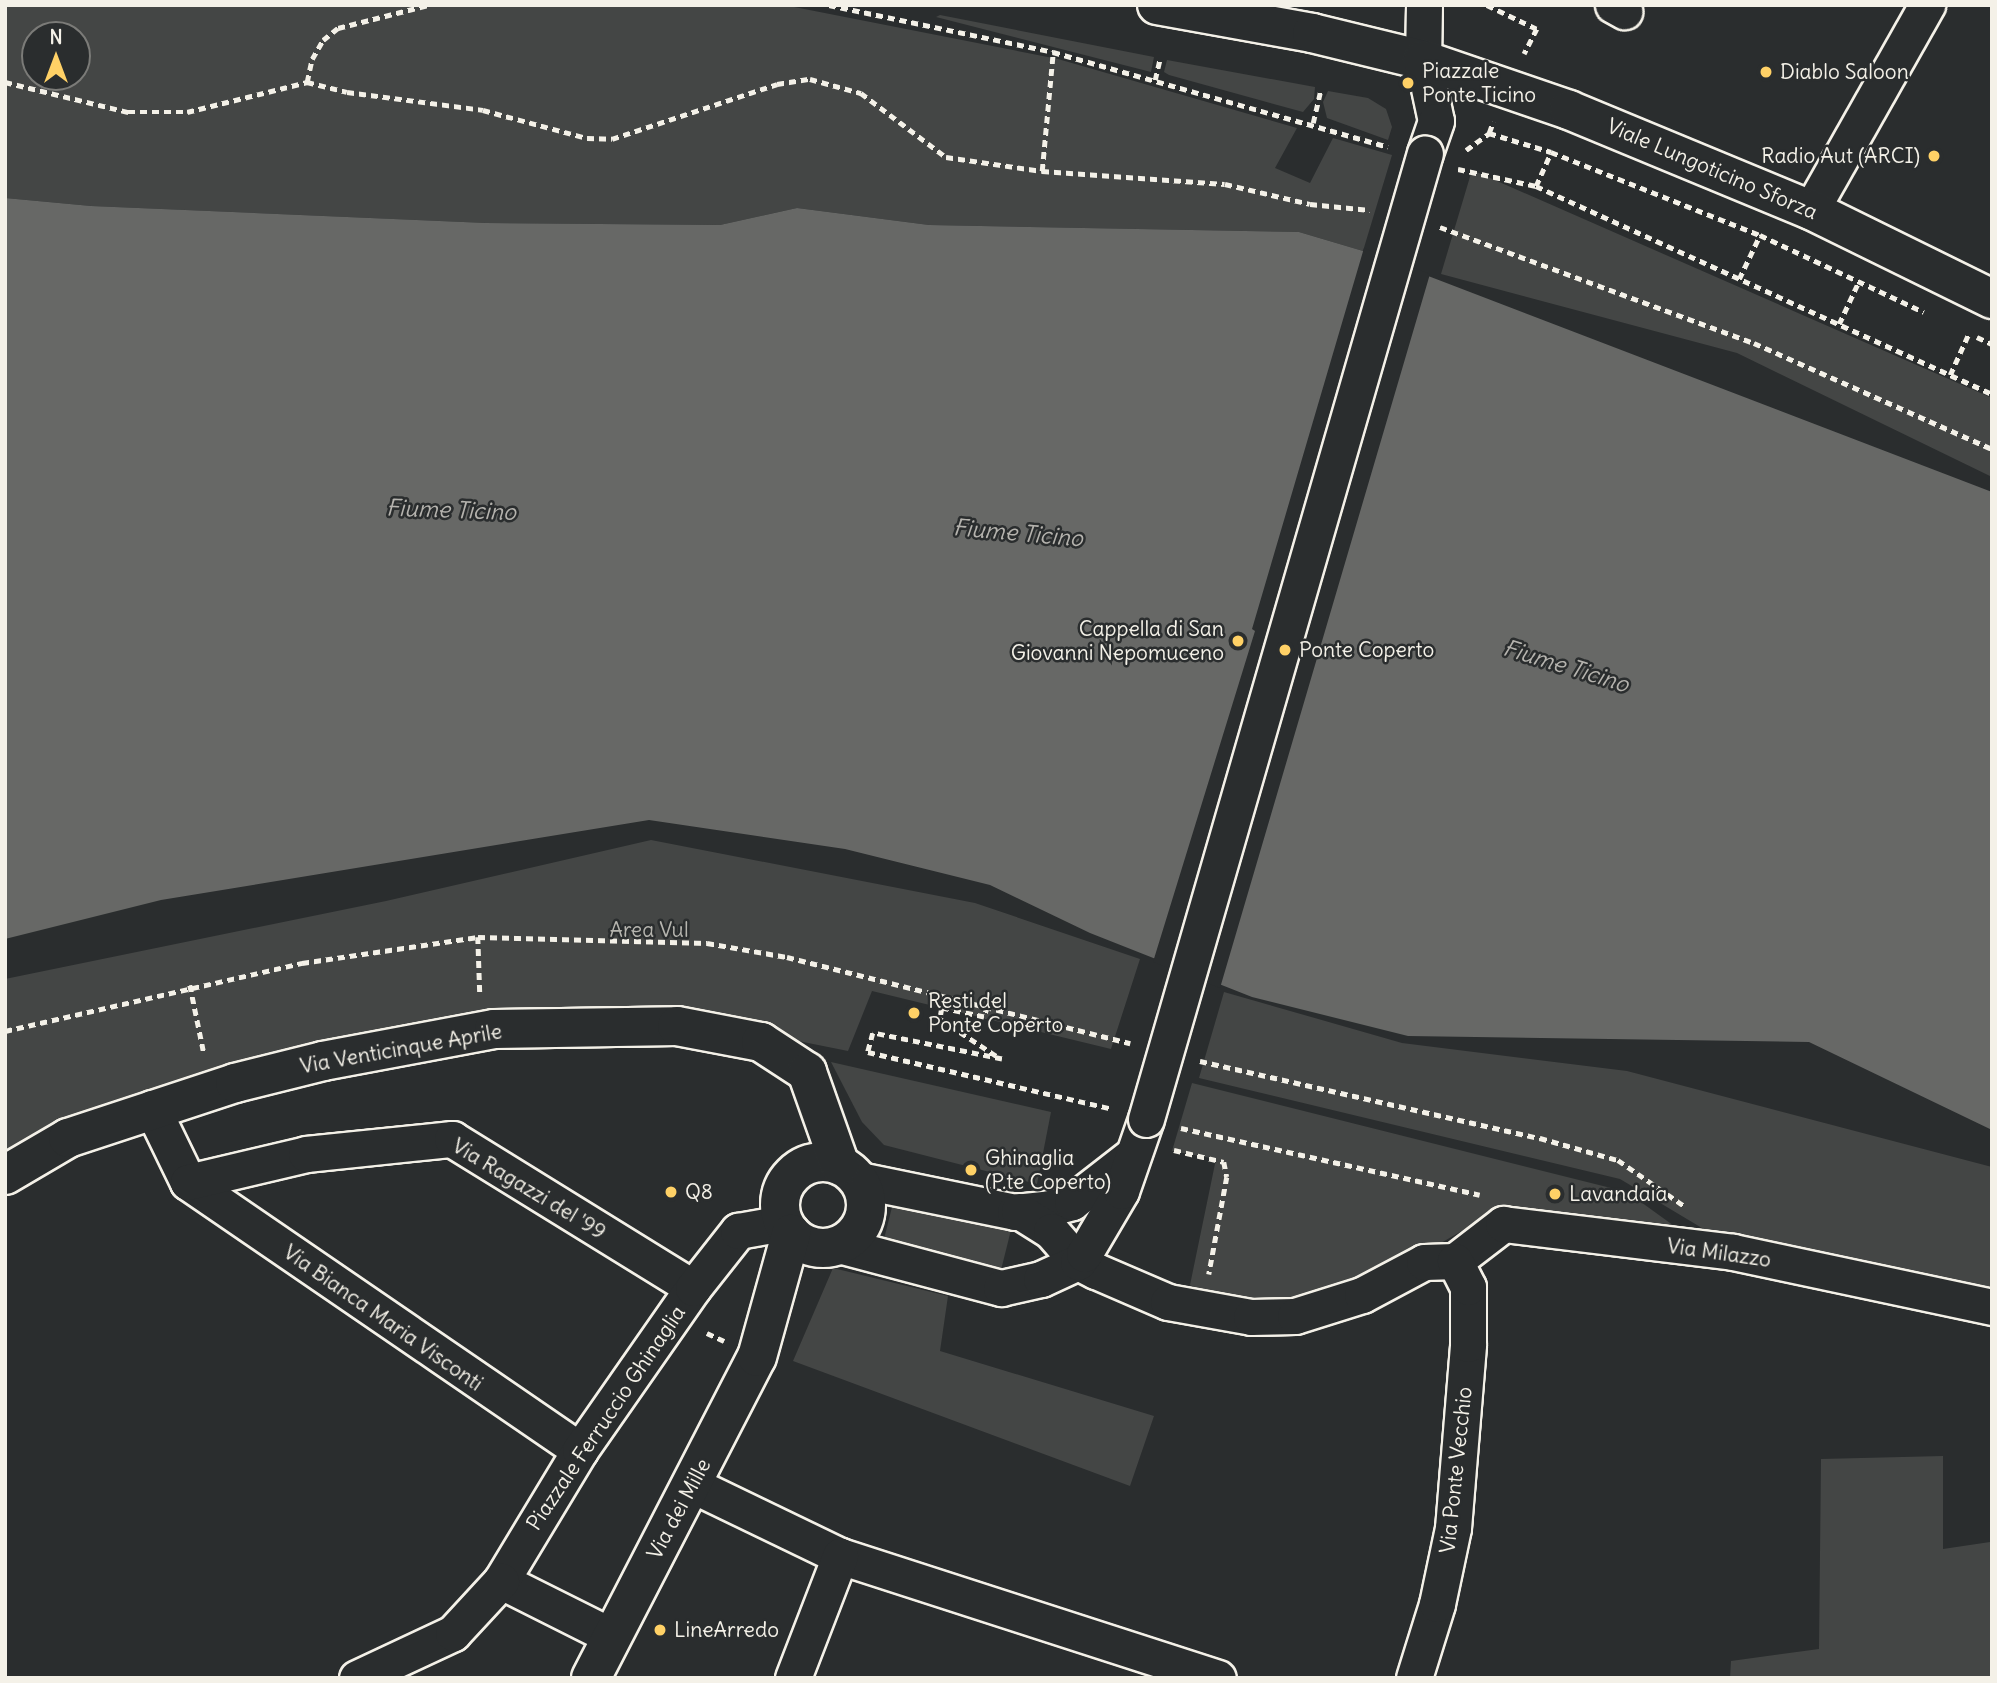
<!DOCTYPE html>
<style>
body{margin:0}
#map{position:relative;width:1997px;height:1683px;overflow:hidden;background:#2a2d2e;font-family:Delius,sans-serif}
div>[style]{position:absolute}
.green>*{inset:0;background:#444645;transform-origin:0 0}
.water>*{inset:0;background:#676866}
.pier>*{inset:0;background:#2a2d2e}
.path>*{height:4.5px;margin-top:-2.25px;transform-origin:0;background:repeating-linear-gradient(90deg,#f4f1e8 0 7px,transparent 0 12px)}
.roads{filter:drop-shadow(2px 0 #f4f1e8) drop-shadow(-2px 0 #f4f1e8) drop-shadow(0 2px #f4f1e8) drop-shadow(0 -2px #f4f1e8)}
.street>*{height:35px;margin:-17.5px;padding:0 17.5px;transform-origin:17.5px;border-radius:17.5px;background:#2a2d2e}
.secondary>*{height:38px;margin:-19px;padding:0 19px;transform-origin:19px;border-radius:19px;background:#2a2d2e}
.secondary>.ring{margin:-19px;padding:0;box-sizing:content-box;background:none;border:38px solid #2a2d2e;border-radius:50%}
.bridges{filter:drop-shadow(2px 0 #f4f1e8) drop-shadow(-2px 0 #f4f1e8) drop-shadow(0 2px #f4f1e8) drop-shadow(0 -2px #f4f1e8)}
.street-bridge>*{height:35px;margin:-17.5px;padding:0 17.5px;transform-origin:17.5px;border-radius:17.5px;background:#2a2d2e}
.dots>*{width:19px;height:19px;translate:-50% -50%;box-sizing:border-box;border:4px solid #2a2d2e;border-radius:50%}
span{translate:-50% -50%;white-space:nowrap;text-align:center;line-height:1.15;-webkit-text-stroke:5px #2a2d2e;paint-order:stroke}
.poi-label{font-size:21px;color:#f4f1e8}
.left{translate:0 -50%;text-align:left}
.right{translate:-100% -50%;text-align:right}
.street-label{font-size:21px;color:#f4f1e8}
.park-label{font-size:21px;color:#b6b5af}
.water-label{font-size:23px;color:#b5b3ae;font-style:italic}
.frame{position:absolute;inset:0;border:7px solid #f4f1e8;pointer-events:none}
.north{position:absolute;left:21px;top:21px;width:70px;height:70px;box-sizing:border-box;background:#2a2d2e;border:2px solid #7b7b78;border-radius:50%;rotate:0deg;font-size:19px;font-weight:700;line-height:28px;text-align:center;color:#f4f1e8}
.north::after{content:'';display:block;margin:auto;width:24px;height:32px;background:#ffd166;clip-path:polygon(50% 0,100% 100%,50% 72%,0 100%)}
</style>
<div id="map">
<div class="green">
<div style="clip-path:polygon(evenodd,5px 5px,784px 5px,1058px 59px,1297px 128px,1275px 168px,1310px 183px,1333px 138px,1392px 155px,1363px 251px,1299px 232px,929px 225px,797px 208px,720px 225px,486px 223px,91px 206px,5px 198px,5px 5px,35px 35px,77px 35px,77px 77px,35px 77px,35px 35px)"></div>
<div style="clip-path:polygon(940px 15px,1154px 57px,1151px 72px,936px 17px)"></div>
<div style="clip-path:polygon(1167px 60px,1315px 87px,1314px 99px,1303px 112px,1169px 75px,1164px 72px)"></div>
<div style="clip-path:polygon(1328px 91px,1368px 98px,1386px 109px,1392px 127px,1388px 140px,1327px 118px,1323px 102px)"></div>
<div style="clip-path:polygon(1472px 170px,1992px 398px,1992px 477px,1737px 353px,1441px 274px)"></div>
<div style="clip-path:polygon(651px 840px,975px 903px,1140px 959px,1111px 1049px,872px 991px,848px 1051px,673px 1016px,481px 1019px,5px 1168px,5px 979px,386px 901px)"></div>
<div style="clip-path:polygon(1224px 992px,1402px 1043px,1627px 1071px,1992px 1167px,1992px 1291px,1707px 1231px,1620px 1179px,1199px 1078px)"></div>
<div style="clip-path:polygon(831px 1062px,1051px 1112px,1037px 1184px,884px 1145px,862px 1122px)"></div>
<div style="clip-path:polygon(1192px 1083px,1627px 1192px,1695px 1241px,1491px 1214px,1415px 1258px,1293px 1308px,1230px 1305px,1190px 1285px,1216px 1159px,1172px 1151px)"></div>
<div style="left:894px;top:1199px;width:121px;height:41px;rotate:14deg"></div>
<div style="clip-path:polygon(833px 1268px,948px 1296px,940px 1351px,1154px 1416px,1130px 1486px,793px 1361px)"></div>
<div style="clip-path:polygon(1943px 1456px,1943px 1549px,1990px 1542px,1992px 1678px,1730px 1678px,1731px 1661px,1819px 1649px,1821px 1459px)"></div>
</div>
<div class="water">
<div style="clip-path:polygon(5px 198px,91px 206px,486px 223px,720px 225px,797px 208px,929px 225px,1299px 232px,1363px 251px,1992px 492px,1992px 1130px,1809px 1042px,1408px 1036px,1252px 997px,1090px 933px,990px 885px,845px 849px,649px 820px,161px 900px,5px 939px)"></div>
</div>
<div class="pier">
<div style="clip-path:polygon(1364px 248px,1430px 274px,1220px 988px,1153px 962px,1255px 631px,1252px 629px)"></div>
</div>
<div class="path">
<div style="left:829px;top:5px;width:229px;rotate:11.8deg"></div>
<div style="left:1053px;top:52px;width:348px;rotate:15.8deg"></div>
<div style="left:1487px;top:5px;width:55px;rotate:25.6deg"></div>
<div style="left:1537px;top:29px;width:28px;rotate:117deg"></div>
<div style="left:1155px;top:80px;width:23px;rotate:-77deg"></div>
<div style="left:5px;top:82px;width:127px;rotate:13.7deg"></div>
<div style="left:128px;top:112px;width:59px"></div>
<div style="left:187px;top:112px;width:124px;rotate:-14deg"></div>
<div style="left:307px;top:82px;width:41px;rotate:14deg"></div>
<div style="left:347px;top:92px;width:137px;rotate:7.5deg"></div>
<div style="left:483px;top:110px;width:108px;rotate:15.1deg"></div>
<div style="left:587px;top:138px;width:25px;rotate:2deg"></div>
<div style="left:612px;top:139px;width:174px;rotate:-18.4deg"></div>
<div style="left:777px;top:84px;width:33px;rotate:-9deg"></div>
<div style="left:810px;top:79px;width:53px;rotate:15.4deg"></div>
<div style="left:861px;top:93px;width:106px;rotate:37deg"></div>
<div style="left:946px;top:157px;width:97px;rotate:8.3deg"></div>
<div style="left:1042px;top:171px;width:183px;rotate:4.1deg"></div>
<div style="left:1225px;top:184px;width:87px;rotate:13.2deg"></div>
<div style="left:1310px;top:204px;width:60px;rotate:5.7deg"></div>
<div style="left:307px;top:82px;width:24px;rotate:-78deg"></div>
<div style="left:312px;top:59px;width:22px;rotate:-60deg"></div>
<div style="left:323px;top:40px;width:19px;rotate:-39deg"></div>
<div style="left:338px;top:28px;width:93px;rotate:-14.3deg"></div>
<div style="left:1313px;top:123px;width:35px;rotate:-77deg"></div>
<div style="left:1489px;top:133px;width:65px;rotate:17deg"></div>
<div style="left:1551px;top:152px;width:225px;rotate:21.7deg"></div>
<div style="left:1760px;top:235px;width:181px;rotate:25.2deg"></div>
<div style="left:1466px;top:150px;width:29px;rotate:-36deg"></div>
<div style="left:1489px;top:133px;width:12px;rotate:-70deg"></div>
<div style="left:1458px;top:169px;width:80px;rotate:12.3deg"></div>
<div style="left:1536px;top:186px;width:501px;rotate:24.52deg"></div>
<div style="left:1042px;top:171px;width:120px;rotate:-84.7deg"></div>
<div style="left:1536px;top:186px;width:37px;rotate:-66deg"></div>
<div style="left:1440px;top:227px;width:335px;rotate:20.3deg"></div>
<div style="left:1754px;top:343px;width:261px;rotate:24deg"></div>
<div style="left:1739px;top:279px;width:49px;rotate:-64.5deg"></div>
<div style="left:1839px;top:324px;width:47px;rotate:-65.1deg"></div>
<div style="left:1977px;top:337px;width:17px;rotate:25deg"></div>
<div style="left:1950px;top:375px;width:46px;rotate:-65.7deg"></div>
<div style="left:478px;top:937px;width:58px;rotate:88deg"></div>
<div style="left:190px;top:985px;width:69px;rotate:78.4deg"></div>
<div style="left:988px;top:1006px;width:12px;rotate:110deg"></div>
<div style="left:984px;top:1017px;width:43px;rotate:-167.9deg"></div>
<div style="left:942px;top:1008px;width:11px;rotate:100deg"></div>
<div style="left:940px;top:1019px;width:69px;rotate:33.2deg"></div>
<div style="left:5px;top:1031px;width:305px;rotate:-12.9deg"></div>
<div style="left:302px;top:963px;width:178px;rotate:-8.4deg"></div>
<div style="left:478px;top:937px;width:229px;rotate:1.5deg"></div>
<div style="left:707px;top:943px;width:81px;rotate:9.9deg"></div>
<div style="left:787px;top:957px;width:354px;rotate:14.1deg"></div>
<div style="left:1002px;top:1059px;width:132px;rotate:-168.6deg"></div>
<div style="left:873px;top:1033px;width:20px;rotate:105deg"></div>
<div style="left:868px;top:1052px;width:251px;rotate:13.1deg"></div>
<div style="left:1200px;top:1061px;width:349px;rotate:12.8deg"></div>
<div style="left:1540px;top:1138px;width:81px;rotate:15.8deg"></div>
<div style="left:1618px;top:1160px;width:83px;rotate:34.7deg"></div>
<div style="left:1181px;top:1128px;width:306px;rotate:12.6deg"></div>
<div style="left:1174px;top:1150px;width:51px;rotate:13.5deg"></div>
<div style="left:1224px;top:1162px;width:15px;rotate:79deg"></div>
<div style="left:1227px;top:1177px;width:99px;rotate:100.5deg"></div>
<div style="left:707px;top:1333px;width:19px;rotate:25deg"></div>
</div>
<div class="roads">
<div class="street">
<div style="left:1424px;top:5px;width:55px;rotate:91deg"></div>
<div style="left:1423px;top:60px;width:62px;rotate:78deg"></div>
<div style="left:1436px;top:121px;width:34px;rotate:109deg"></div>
<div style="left:1613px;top:5px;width:13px;rotate:29deg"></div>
<div style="left:1811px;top:210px;width:236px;rotate:-60.5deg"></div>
<div style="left:152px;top:1108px;width:82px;rotate:64.1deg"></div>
<div style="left:188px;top:1182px;width:475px;rotate:34.4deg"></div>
<div style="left:859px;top:1180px;width:159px;rotate:11.6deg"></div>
<div style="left:1015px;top:1212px;width:31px;rotate:-6deg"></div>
<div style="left:1046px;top:1209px;width:27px;rotate:-15deg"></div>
<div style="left:1072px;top:1202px;width:72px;rotate:-37.7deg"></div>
<div style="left:188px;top:1182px;width:121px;rotate:-13.3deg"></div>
<div style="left:306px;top:1154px;width:147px;rotate:-5.9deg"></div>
<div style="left:452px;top:1139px;width:283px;rotate:31.7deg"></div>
<div style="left:1019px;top:1211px;width:38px;rotate:32deg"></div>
<div style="left:1051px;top:1231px;width:41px;rotate:48.9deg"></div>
<div style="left:1078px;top:1262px;width:20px;rotate:27deg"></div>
<div style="left:1096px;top:1271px;width:78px;rotate:23.3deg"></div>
<div style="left:1168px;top:1302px;width:84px;rotate:10.2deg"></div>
<div style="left:1251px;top:1317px;width:44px;rotate:-1.3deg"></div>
<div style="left:1295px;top:1316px;width:70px;rotate:-17.4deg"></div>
<div style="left:1362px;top:1295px;width:70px;rotate:-28deg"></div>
<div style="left:1424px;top:1262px;width:31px;rotate:-2deg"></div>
<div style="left:839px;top:1245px;width:168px;rotate:14.9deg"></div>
<div style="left:1001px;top:1288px;width:41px;rotate:-12.7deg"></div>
<div style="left:1041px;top:1279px;width:41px;rotate:-24.7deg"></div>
<div style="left:1078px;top:1262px;width:10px;rotate:-53deg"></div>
<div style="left:1084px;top:1254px;width:73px;rotate:-59.6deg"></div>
<div style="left:1121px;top:1191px;width:76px;rotate:-70.9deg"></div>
<div style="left:1455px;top:1261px;width:61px;rotate:-37.6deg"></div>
<div style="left:1503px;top:1224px;width:232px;rotate:6.9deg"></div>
<div style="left:1733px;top:1252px;width:265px;rotate:12deg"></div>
<div style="left:693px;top:1485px;width:163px;rotate:25.8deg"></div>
<div style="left:840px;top:1556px;width:397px;rotate:17.9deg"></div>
<div style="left:611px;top:1636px;width:123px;rotate:-153.4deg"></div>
<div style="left:501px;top:1581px;width:153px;rotate:-58.9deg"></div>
<div style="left:580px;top:1450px;width:198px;rotate:-55.1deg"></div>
<div style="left:693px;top:1288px;width:73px;rotate:-51.7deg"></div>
<div style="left:738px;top:1231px;width:46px;rotate:-10.1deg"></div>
<div style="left:357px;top:1678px;width:106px;rotate:-25.1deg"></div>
<div style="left:453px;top:1633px;width:71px;rotate:-47.3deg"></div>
<div style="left:793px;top:1678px;width:131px;rotate:-68.9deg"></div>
<div style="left:1414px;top:1678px;width:77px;rotate:-72.7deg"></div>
<div style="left:1437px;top:1604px;width:78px;rotate:-78.1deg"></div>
<div style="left:1453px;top:1528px;width:185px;rotate:-85.3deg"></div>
<div style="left:1468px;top:1344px;width:57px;rotate:-90deg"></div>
<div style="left:1468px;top:1287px;width:29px;rotate:-117deg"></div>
</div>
<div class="secondary">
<div style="left:1157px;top:5px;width:158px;rotate:10.2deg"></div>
<div style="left:1312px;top:33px;width:114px;rotate:13.7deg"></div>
<div style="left:1423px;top:60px;width:154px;rotate:18.9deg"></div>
<div style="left:1569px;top:110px;width:262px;rotate:22.5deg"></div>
<div style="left:1811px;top:210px;width:202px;rotate:26.2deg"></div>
<div class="ring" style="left:780px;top:1162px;width:48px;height:48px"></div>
<div style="left:5px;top:1175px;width:73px;rotate:-30.4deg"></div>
<div style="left:68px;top:1138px;width:176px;rotate:-18.2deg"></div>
<div style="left:235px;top:1083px;width:91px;rotate:-14deg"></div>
<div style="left:323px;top:1061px;width:174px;rotate:-10.6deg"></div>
<div style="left:494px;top:1029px;width:183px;rotate:-0.9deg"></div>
<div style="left:677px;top:1026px;width:86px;rotate:10.8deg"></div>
<div style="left:761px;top:1042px;width:55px;rotate:33.1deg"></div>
<div style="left:807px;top:1072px;width:99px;rotate:70.5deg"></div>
<div style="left:591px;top:1678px;width:361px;rotate:-62.7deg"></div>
<div style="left:757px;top:1357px;width:128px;rotate:-74.5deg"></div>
</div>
</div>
<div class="bridges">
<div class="street-bridge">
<div style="left:1146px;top:1119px;width:1005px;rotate:-73.89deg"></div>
</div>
</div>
<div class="dots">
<div style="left:1766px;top:72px;background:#ffd166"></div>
<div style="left:1408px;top:83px;background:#ffd166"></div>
<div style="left:1934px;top:156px;background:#ffd166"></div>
<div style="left:1238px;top:641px;background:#ffd166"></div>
<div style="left:1285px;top:650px;background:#ffd166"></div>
<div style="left:914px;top:1013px;background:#ffd166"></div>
<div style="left:971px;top:1170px;background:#ffd166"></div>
<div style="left:671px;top:1192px;background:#ffd166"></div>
<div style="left:1555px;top:1194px;background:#ffd166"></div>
<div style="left:660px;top:1630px;background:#ffd166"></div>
</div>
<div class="poi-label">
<span class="left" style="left:1422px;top:83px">Piazzale<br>Ponte Ticino</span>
<span class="left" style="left:1780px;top:72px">Diablo Saloon</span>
<span class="right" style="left:1920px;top:156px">Radio Aut (ARCI)</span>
<span class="right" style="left:1224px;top:641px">Cappella di San<br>Giovanni Nepomuceno</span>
<span class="left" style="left:1299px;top:650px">Ponte Coperto</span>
<span class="left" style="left:928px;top:1013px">Resti del<br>Ponte Coperto</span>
<span class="left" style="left:985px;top:1170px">Ghinaglia<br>(P.te Coperto)</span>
<span class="left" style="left:685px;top:1192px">Q8</span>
<span class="left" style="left:1569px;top:1194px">Lavandaia</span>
<span class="left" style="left:674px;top:1630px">LineArredo</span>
</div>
<div class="street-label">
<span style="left:1712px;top:169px;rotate:23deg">Viale Lungoticino Sforza</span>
<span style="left:401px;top:1049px;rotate:-10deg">Via Venticinque Aprile</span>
<span style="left:529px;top:1189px;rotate:31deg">Via Ragazzi del '99</span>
<span style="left:1719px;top:1253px;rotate:8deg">Via Milazzo</span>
<span style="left:383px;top:1318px;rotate:35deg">Via Bianca Maria Visconti</span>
<span style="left:606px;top:1418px;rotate:-56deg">Piazzale Ferruccio Ghinaglia</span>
<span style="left:1456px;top:1470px;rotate:-84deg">Via Ponte Vecchio</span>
<span style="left:679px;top:1509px;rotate:-62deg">Via dei Mille</span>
</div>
<div class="park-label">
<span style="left:649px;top:930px">Area Vul</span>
</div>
<div class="water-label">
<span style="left:451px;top:510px;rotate:2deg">Fiume Ticino</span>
<span style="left:1018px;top:533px;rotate:5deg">Fiume Ticino</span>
<span style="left:1566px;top:666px;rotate:17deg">Fiume Ticino</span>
</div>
<div class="frame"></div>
<div class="north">N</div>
</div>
